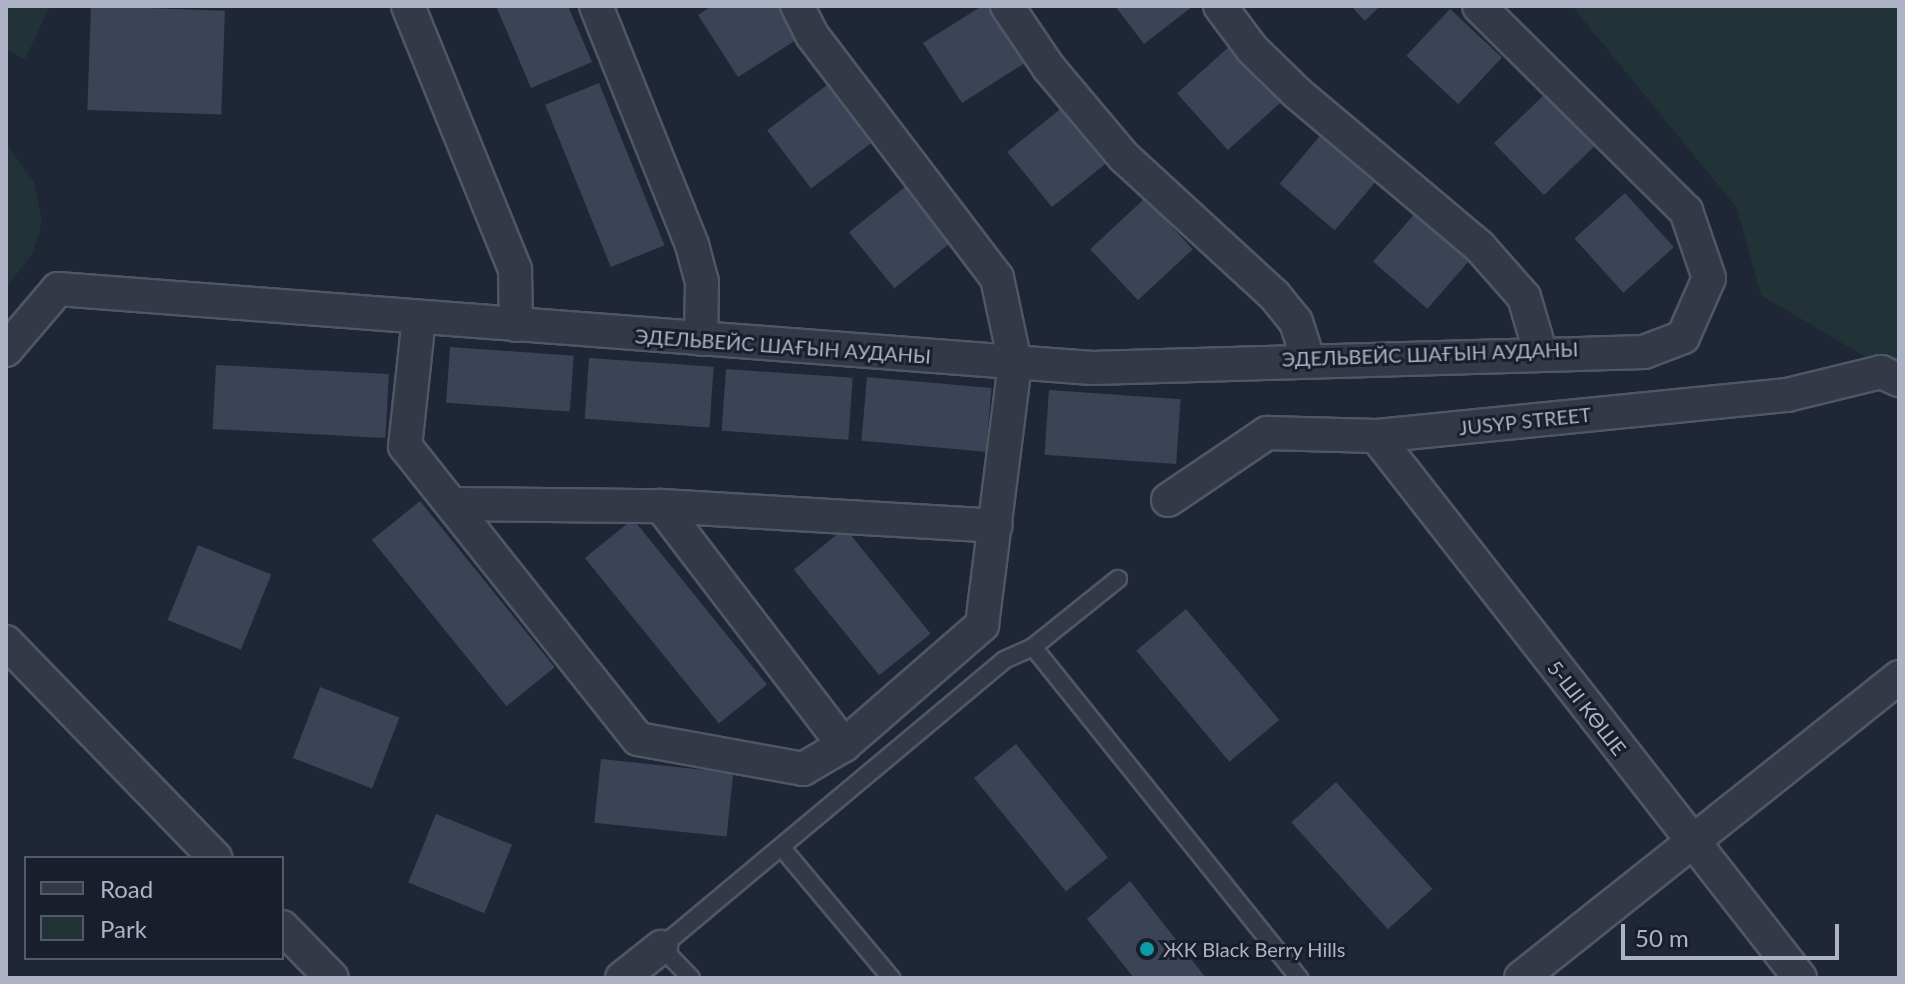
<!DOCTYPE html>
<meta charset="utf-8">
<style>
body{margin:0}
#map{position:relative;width:1905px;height:984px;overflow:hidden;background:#1f2736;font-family:Lato,sans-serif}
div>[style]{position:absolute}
.green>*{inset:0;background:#213337}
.building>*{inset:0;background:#3b4457;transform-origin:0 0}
.roads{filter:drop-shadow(2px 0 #505665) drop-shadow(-2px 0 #505665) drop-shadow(0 2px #505665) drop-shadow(0 -2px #505665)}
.service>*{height:16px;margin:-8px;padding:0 8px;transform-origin:8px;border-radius:8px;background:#333947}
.minor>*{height:32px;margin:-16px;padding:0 16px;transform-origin:16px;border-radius:16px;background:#333947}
.dots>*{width:22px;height:22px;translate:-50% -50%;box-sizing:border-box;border:4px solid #181e2b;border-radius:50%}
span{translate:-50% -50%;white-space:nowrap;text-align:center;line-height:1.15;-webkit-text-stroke:6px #181e2b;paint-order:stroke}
.street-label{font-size:20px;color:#adb3c4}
.poi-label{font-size:20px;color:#adb3c4}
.left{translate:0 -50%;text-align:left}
.frame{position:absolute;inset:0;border:8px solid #adb3c4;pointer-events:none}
.legend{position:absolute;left:24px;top:856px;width:260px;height:104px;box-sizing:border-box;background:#181e2b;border:2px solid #545a68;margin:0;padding:10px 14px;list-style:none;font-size:24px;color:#adb3c4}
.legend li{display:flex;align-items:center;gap:16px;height:40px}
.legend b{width:40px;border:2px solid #545a68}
.scale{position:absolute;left:1621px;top:924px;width:218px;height:36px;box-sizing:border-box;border:4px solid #adb3c4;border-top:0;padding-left:10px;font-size:24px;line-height:28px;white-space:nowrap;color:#adb3c4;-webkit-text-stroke:6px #181e2b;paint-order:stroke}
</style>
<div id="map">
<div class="green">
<div style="clip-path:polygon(6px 6px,50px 6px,25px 59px,6px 50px)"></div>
<div style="clip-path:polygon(1572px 6px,1899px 6px,1899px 377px,1761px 295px,1737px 208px)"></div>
<div style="clip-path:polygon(6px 143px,34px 182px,42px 222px,33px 253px,6px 288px)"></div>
</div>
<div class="building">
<div style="left:91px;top:6px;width:134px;height:104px;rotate:2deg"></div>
<div style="clip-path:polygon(496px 6px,568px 6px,592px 62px,531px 88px)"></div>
<div style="clip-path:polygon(712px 6px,778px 6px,799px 38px,738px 77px,698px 15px)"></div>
<div style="clip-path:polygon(982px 6px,992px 6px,1028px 61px,962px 103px,923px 43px)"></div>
<div style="clip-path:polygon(1115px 6px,1193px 6px,1144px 44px)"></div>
<div style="clip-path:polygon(1351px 6px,1380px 6px,1365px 21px)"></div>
<div style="left:1450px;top:9px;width:71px;height:64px;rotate:43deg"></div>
<div style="left:1232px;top:44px;width:76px;height:74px;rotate:48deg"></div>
<div style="left:599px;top:83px;width:175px;height:58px;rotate:68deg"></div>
<div style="left:827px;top:85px;width:73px;height:75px;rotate:53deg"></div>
<div style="left:1545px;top:94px;width:72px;height:71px;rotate:46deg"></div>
<div style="left:1064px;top:106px;width:71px;height:73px;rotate:51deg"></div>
<div style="left:1324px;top:131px;width:72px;height:69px;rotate:40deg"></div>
<div style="left:905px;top:187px;width:72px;height:72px;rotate:51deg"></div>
<div style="left:1625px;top:193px;width:73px;height:68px;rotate:48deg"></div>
<div style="left:1145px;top:198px;width:70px;height:75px;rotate:47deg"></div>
<div style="left:1417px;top:211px;width:72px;height:67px;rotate:41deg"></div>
<div style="left:450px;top:347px;width:124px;height:56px;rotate:4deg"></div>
<div style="left:589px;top:358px;width:125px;height:61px;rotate:4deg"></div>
<div style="left:216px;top:365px;width:173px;height:64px;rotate:3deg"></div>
<div style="left:726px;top:369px;width:127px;height:62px;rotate:4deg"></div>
<div style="left:867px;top:377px;width:125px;height:64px;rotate:5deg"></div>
<div style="left:1049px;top:390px;width:132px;height:65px;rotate:4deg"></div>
<div style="left:420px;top:501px;width:214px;height:62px;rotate:51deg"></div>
<div style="left:633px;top:519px;width:213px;height:62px;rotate:51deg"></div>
<div style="left:845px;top:528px;width:136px;height:66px;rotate:51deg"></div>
<div style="left:198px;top:545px;width:79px;height:81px;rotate:22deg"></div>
<div style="left:1186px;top:609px;width:145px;height:65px;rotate:50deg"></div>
<div style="left:320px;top:687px;width:85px;height:76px;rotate:21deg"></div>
<div style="left:1016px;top:744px;width:146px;height:54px;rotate:51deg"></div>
<div style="left:601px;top:759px;width:133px;height:64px;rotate:6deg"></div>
<div style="left:1336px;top:782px;width:144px;height:60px;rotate:48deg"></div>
<div style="left:436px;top:814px;width:82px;height:74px;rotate:22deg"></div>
<div style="clip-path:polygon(1130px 881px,1206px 978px,1134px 978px,1087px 919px)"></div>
</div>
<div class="roads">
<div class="service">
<div style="left:1033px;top:647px;width:425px;rotate:51.2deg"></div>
<div style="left:782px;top:848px;width:170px;rotate:50deg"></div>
<div style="left:691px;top:978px;width:43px;rotate:-134.1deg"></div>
<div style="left:661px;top:947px;width:447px;rotate:-39.9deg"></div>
<div style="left:1004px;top:660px;width:32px;rotate:-24deg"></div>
<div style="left:1033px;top:647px;width:109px;rotate:-38.7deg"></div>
</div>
<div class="minor">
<div style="left:408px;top:6px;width:285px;rotate:67.9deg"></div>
<div style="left:515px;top:270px;width:55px;rotate:89deg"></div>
<div style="left:596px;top:6px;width:258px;rotate:68.1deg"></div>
<div style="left:692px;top:245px;width:38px;rotate:75deg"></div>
<div style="left:702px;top:282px;width:57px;rotate:91deg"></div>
<div style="left:1007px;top:6px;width:75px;rotate:55.9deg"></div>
<div style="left:1049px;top:68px;width:116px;rotate:49.9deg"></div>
<div style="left:1124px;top:157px;width:205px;rotate:42.6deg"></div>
<div style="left:1275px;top:296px;width:33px;rotate:51deg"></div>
<div style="left:1296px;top:322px;width:38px;rotate:72deg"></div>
<div style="left:1220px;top:6px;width:54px;rotate:53.3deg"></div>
<div style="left:1252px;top:49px;width:62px;rotate:44.3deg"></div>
<div style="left:1296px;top:92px;width:239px;rotate:40.1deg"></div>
<div style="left:1479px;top:246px;width:68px;rotate:48.6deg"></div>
<div style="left:1524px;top:297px;width:56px;rotate:73.5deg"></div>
<div style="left:419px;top:318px;width:129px;rotate:96.2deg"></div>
<div style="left:405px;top:446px;width:374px;rotate:51.5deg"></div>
<div style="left:638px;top:739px;width:168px;rotate:10.3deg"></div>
<div style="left:803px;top:769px;width:48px;rotate:-30.3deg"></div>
<div style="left:844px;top:745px;width:183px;rotate:-41deg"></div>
<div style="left:982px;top:625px;width:265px;rotate:-82.8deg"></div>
<div style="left:1015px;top:362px;width:86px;rotate:-102.1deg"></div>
<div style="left:997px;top:278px;width:305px;rotate:-127.3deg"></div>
<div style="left:812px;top:35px;width:33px;rotate:-117deg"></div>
<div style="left:6px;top:350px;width:80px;rotate:-49.6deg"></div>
<div style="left:58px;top:289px;width:1037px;rotate:4.37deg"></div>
<div style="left:1092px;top:368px;width:552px;rotate:-1.66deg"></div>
<div style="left:1644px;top:352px;width:42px;rotate:-21deg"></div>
<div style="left:1683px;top:337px;width:64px;rotate:-66.2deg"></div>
<div style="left:1709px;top:278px;width:71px;rotate:-108.9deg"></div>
<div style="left:1686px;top:211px;width:291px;rotate:-135.3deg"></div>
<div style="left:1376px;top:436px;width:688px;rotate:51.96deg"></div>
<div style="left:1168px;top:500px;width:120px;rotate:-34.1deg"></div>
<div style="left:1267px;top:433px;width:109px;rotate:1.6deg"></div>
<div style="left:1376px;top:436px;width:413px;rotate:-5.7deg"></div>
<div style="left:1787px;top:395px;width:97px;rotate:-13.7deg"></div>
<div style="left:1881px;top:372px;width:20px;rotate:24deg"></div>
<div style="left:455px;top:504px;width:206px;rotate:0.6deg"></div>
<div style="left:661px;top:506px;width:335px;rotate:3.4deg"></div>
<div style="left:661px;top:506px;width:301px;rotate:52.6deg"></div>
<div style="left:6px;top:642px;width:301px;rotate:45.9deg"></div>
<div style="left:282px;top:927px;width:71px;rotate:45.6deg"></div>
<div style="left:622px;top:978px;width:50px;rotate:-38.5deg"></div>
<div style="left:1521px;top:978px;width:483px;rotate:-38.5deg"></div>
</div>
</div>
<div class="dots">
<div style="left:1147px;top:949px;background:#0f9aa8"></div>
</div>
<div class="street-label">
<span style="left:783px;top:346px;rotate:4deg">ЭДЕЛЬВЕЙС ШАҒЫН АУДАНЫ</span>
<span style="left:1430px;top:354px;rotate:-2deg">ЭДЕЛЬВЕЙС ШАҒЫН АУДАНЫ</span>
<span style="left:1525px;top:421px;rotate:-6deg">JUSYP STREET</span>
<span style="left:1587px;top:708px;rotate:52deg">5-ШІ КӨШЕ</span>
</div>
<div class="poi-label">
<span class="left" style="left:1163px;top:949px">ЖК Black Berry Hills</span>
</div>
<div class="frame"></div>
<ul class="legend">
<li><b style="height:10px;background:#333947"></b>Road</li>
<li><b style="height:22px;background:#213337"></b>Park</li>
</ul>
<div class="scale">50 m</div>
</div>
